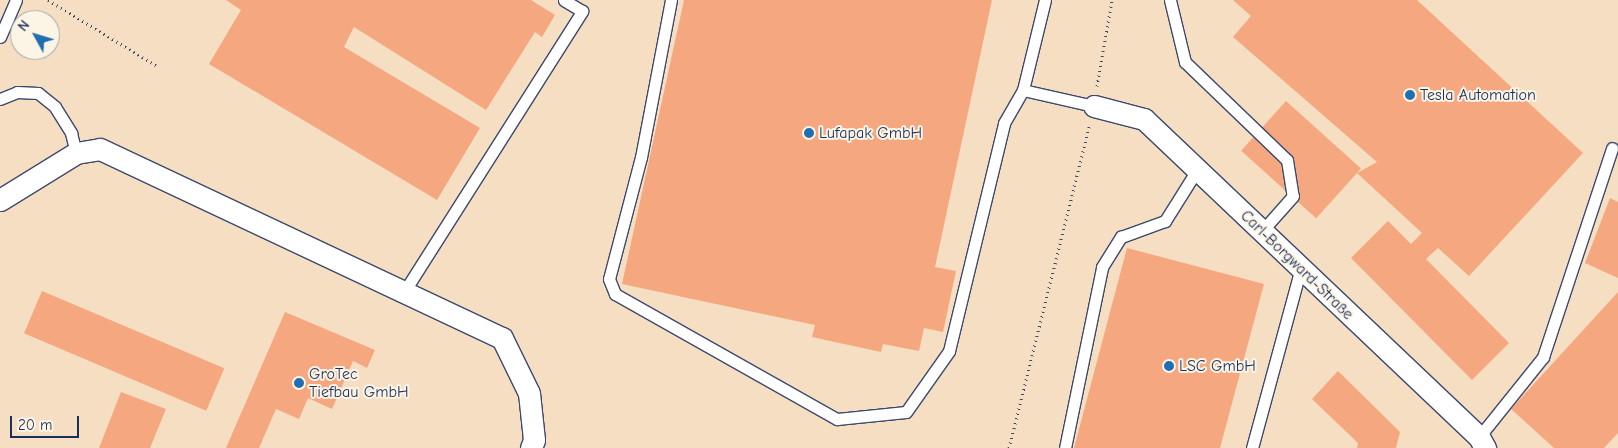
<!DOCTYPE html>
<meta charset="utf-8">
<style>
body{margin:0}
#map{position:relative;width:1618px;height:448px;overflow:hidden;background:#f5dec2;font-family:"Comic Neue",sans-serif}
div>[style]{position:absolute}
.building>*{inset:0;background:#f5a780;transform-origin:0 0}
.path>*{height:3px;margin-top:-1.5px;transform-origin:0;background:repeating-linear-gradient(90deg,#3c496d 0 1px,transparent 0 5px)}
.roads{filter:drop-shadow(1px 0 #3c496d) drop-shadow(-1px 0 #3c496d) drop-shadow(0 1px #3c496d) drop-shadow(0 -1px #3c496d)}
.lane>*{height:11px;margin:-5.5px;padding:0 5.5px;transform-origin:5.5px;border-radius:5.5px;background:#fff}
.street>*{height:21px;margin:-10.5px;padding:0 10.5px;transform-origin:10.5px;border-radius:10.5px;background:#fff}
.dots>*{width:14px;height:14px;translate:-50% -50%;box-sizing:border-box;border:2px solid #fcf5e5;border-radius:50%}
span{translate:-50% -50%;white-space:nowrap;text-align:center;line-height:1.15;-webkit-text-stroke:4px #fcf5e5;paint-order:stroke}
.poi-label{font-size:16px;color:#1b2f5e}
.left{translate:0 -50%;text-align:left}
.street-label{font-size:16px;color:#1b2f5e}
.north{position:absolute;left:10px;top:10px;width:50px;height:50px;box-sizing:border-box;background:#fcf5e5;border:1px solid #a2a6af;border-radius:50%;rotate:309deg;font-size:14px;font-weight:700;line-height:20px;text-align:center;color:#1b2f5e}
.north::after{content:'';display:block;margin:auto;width:18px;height:22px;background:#1f6fb2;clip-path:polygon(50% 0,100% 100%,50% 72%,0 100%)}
.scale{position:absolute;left:10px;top:416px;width:69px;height:22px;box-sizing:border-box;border:2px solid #1b2f5e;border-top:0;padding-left:6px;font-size:15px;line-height:18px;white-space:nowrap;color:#1b2f5e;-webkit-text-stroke:4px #fcf5e5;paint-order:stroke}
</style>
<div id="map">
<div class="building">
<div style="clip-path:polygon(226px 0,531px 0,555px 15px,542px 37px,535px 32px,486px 110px,354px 27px,344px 47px,480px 128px,437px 200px,209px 64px,241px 10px)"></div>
<div style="clip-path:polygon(684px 0,992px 0,935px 267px,956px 271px,943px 332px,924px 328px,919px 351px,883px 344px,881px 352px,812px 337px,815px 325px,622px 284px)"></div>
<div style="clip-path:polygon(1233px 0,1417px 0,1583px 153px,1469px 276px,1438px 248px,1426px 259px,1509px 343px,1472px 380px,1351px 258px,1388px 221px,1411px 244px,1422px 233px,1357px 173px,1377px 162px,1233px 37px,1251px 16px)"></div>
<div style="left:1286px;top:101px;width:101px;height:67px;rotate:42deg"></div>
<div style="clip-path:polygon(1610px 198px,1618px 202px,1618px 278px,1585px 263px)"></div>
<div style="clip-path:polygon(1127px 248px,1264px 284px,1220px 448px,1074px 448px)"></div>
<div style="left:42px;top:291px;width:198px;height:46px;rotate:23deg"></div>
<div style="clip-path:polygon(1618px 292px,1618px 433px,1604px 448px,1554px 448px,1511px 409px)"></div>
<div style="clip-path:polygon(285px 312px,375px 350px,367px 368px,353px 361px,332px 409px,308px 398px,299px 419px,276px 409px,259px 448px,226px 448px)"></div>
<div style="clip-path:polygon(1338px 371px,1400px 432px,1396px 448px,1357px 448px,1358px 443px,1312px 399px)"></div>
<div style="clip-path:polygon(121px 392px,166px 409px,150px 448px,99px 448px)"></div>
</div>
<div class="path">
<div style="left:48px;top:0;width:127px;rotate:31.2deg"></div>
<div style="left:1097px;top:86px;width:87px;rotate:-80.1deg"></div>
<div style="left:1009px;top:448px;width:332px;rotate:-76deg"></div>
</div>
<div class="roads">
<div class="lane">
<div style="left:671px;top:0;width:160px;rotate:100.8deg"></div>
<div style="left:641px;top:157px;width:126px;rotate:104.7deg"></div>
<div style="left:609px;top:279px;width:16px;rotate:68deg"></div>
<div style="left:615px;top:294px;width:255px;rotate:29.4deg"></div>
<div style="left:837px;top:419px;width:69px;rotate:-5.8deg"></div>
<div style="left:906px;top:412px;width:75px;rotate:-54.8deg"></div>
<div style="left:949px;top:351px;width:235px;rotate:-76.4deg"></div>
<div style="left:1004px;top:123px;width:38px;rotate:-60deg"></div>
<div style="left:1023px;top:90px;width:93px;rotate:-76.3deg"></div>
<div style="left:1170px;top:0;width:64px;rotate:76.4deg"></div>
<div style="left:1185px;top:62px;width:141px;rotate:43.9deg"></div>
<div style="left:1287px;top:160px;width:36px;rotate:81deg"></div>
<div style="left:1293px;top:196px;width:47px;rotate:131.5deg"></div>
<div style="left:0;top:37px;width:40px;rotate:-66.6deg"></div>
<div style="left:1023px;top:90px;width:73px;rotate:12.7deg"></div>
<div style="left:0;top:99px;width:18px;rotate:-22deg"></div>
<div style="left:17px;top:92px;width:21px;rotate:3deg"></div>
<div style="left:38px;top:93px;width:22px;rotate:39deg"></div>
<div style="left:55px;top:107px;width:31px;rotate:58deg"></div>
<div style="left:71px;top:133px;width:21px;rotate:76deg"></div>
<div style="left:404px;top:292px;width:333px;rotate:-57.6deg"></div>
<div style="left:582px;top:11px;width:21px;rotate:-149deg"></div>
<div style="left:1479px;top:437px;width:102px;rotate:-51.3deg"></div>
<div style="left:1543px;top:357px;width:220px;rotate:-71.7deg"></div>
<div style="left:1065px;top:448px;width:185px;rotate:-78.4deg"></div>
<div style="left:1102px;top:267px;width:36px;rotate:-58deg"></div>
<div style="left:1121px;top:237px;width:47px;rotate:-20deg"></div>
<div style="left:1165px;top:221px;width:60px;rotate:-57.9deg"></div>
<div style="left:1252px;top:448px;width:187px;rotate:-74.8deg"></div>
</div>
<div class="street">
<div style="left:1094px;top:106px;width:52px;rotate:14.6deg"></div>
<div style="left:1144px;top:119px;width:462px;rotate:43.5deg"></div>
<div style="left:1479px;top:437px;width:13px;rotate:61deg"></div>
<div style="left:0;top:200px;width:89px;rotate:-31.7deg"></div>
<div style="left:76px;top:153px;width:24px;rotate:-9deg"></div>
<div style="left:100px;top:149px;width:444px;rotate:25.2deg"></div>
<div style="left:502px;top:338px;width:61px;rotate:63.9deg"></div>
<div style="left:529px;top:393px;width:47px;rotate:83.9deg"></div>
<div style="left:534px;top:440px;width:9px;rotate:111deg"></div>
</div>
</div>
<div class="dots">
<div style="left:1410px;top:95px;background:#1f6fb2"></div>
<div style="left:809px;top:133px;background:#1f6fb2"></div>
<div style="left:1169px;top:366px;background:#1f6fb2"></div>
<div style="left:299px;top:383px;background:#1f6fb2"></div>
</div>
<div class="poi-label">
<span class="left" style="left:1420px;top:95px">Tesla Automation</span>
<span class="left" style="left:819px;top:133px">Lufapak GmbH</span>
<span class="left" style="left:1179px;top:366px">LSC GmbH</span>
<span class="left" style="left:309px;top:383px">GroTec<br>Tiefbau GmbH</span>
</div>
<div class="street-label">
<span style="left:1297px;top:265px;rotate:44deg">Carl-Borgward-Straße</span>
</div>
<div class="north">N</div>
<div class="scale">20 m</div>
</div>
